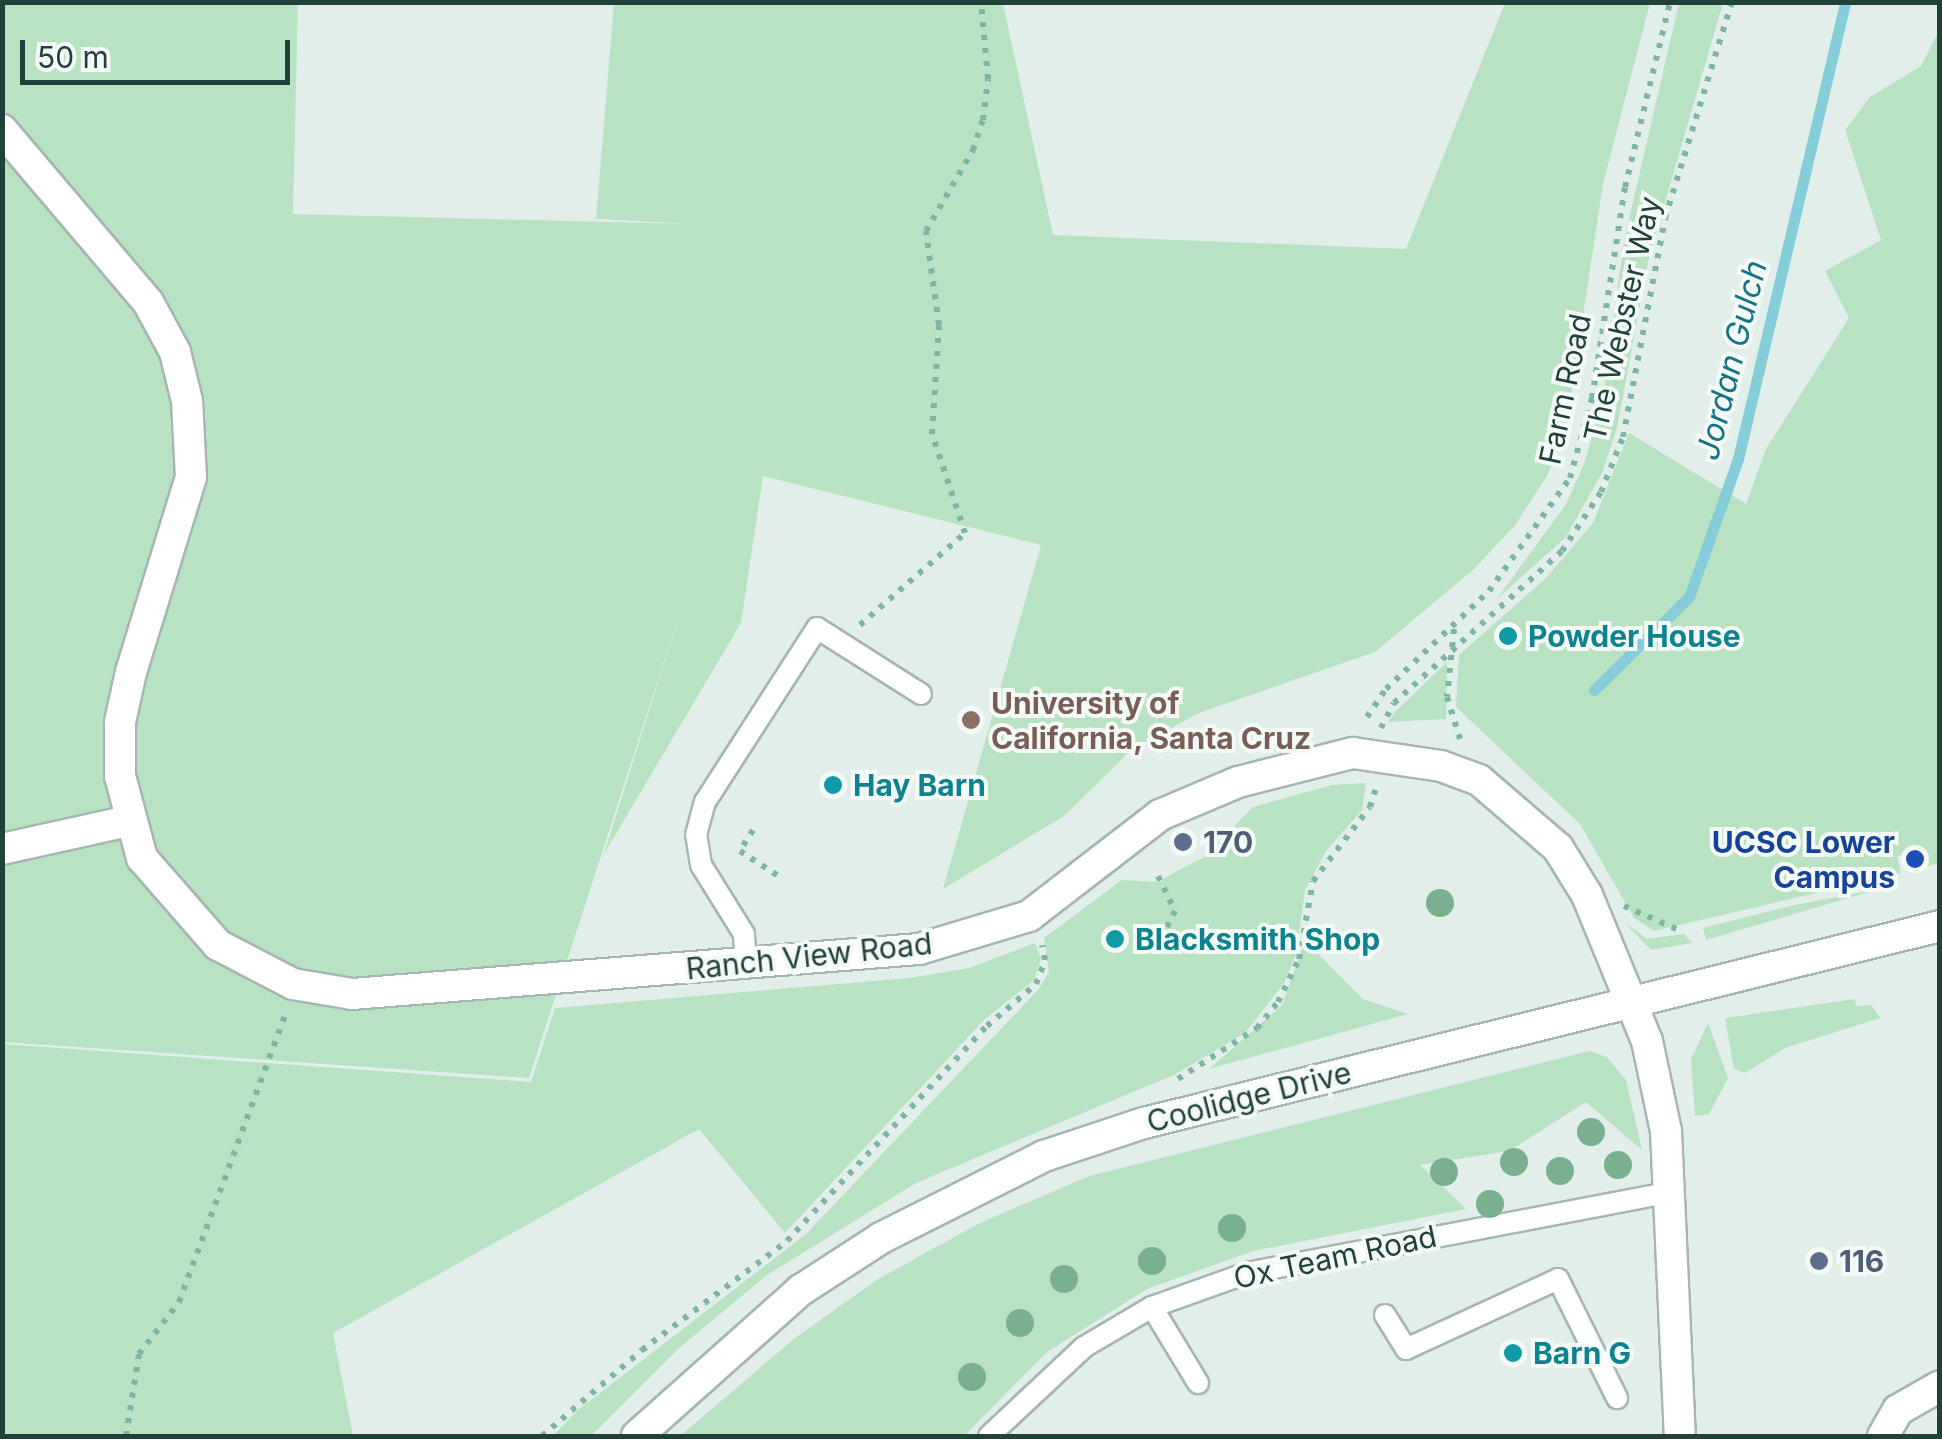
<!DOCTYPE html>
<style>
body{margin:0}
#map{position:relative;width:1942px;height:1439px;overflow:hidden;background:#e2eee9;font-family:Inter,sans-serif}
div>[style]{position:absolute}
.green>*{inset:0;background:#b9e2c3}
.stream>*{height:11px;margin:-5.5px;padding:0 5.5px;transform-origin:5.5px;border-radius:5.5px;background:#85ced9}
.path>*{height:6px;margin-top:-3px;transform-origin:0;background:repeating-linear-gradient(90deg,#7fb5a3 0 5px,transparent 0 13px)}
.roads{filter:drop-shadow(2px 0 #a4b7b0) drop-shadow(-2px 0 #a4b7b0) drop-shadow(0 2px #a4b7b0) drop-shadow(0 -2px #a4b7b0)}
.lane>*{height:20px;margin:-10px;padding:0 10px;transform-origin:10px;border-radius:10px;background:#fff}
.street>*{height:30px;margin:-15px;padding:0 15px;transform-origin:15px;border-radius:15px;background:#fff}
.secondary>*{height:30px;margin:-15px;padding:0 15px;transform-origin:15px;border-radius:15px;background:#fff}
.trees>*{width:28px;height:28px;margin:-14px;border-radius:50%;background:#7ab08f}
.dots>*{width:28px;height:28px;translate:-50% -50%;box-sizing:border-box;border:5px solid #f4faf7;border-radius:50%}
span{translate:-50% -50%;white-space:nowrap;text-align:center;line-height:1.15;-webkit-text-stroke:8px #f4faf7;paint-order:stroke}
.street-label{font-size:30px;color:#204238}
.culture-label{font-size:30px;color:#0d838f;font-weight:700}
.left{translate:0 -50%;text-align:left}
.education-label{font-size:30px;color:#785e54;font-weight:700}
.service-label{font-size:30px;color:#4e5e75;font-weight:700}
.transit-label{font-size:30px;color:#164399;font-weight:700}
.right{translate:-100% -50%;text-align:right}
.water-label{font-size:32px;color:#137485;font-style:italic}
.frame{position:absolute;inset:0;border:5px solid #204238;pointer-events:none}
.scale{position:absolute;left:20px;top:40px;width:270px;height:45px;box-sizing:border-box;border:5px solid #204238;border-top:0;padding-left:12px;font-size:30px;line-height:35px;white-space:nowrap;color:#204238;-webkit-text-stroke:8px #f4faf7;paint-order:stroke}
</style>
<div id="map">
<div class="green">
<div style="clip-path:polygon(2px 3px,298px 3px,293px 214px,692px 224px,596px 219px,614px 3px,1003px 3px,1053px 235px,1406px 249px,1505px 3px,1650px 3px,1603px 184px,1566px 427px,1548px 474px,1516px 524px,1474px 569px,1375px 652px,1196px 714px,1127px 754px,1064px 816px,943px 889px,1041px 545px,763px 476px,741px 623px,604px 854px,681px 609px,529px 1078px,3px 1042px)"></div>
<div style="clip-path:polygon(1679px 3px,1723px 3px,1648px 261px,1617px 428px,1602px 473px,1566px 537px,1497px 599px,1566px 504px,1584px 464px,1602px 403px,1624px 241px)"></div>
<div style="clip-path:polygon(1939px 31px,1939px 863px,1929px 866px,1924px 851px,1897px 856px,1901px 873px,1654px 931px,1634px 918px,1580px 824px,1456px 707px,1459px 655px,1546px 578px,1593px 523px,1629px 433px,1746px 504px,1766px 449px,1849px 318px,1825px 271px,1881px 240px,1845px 130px,1870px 97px,1921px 66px)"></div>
<div style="clip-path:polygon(1447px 662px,1446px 719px,1388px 722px,1395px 712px)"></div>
<div style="clip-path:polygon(1366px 783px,1362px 810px,1326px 851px,1305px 890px,1296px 955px,1284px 983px,1246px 1032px,1176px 1074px,916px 1183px,767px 1275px,678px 1349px,591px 1436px,553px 1436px,578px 1410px,806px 1234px,1038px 990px,1049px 972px,1044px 938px,1122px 880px,1157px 882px,1204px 857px,1253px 807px,1332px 785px)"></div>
<div style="clip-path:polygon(1879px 889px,1706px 940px,1703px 928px,1790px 906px)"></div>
<div style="clip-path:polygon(1624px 922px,1647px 939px,1684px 934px,1692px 943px,1651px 950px)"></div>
<div style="clip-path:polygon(1308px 933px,1315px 951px,1363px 999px,1408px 1014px,1209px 1069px,1282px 1005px)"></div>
<div style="clip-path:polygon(1035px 943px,1041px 959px,1034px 980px,984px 1020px,785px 1233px,699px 1129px,333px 1333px,353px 1436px,3px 1436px,3px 1044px,531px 1082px,555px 1008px,910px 978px,969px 968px)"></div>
<div style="clip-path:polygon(1855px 999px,1856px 1006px,1871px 1005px,1880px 1018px,1785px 1048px,1745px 1073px,1734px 1069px,1725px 1018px)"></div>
<div style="clip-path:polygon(1708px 1023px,1728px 1078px,1709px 1114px,1695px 1116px,1691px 1059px)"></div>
<div style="clip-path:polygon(1589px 1051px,1607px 1057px,1626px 1080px,1642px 1150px,1586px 1102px,1509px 1151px,1420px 1165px,1466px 1209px,1253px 1251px,1147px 1289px,1047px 1352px,964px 1436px,680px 1436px,795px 1338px,878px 1279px,980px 1223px,1089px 1176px)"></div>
</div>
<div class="stream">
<div style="left:1594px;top:690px;width:133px;rotate:-44.4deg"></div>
<div style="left:1689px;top:597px;width:146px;rotate:-70.5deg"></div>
<div style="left:1738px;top:459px;width:469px;rotate:-76.8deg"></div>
</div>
<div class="path">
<div style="left:860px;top:625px;width:140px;rotate:-41.2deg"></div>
<div style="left:965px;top:533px;width:104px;rotate:-108.4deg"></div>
<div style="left:932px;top:434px;width:109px;rotate:-86.3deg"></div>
<div style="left:939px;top:325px;width:95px;rotate:-97.9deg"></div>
<div style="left:926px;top:231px;width:94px;rotate:-59.9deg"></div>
<div style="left:973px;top:150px;width:32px;rotate:-72deg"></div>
<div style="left:983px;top:120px;width:41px;rotate:-83deg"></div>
<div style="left:988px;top:79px;width:77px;rotate:-95.2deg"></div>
<div style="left:1454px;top:629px;width:68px;rotate:95.9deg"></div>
<div style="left:1447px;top:697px;width:44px;rotate:72.8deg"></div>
<div style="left:1367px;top:717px;width:34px;rotate:-56deg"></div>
<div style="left:1386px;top:689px;width:142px;rotate:-43.6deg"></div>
<div style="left:1489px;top:591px;width:139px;rotate:-54.4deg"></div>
<div style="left:1570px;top:478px;width:83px;rotate:-74.6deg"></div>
<div style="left:1592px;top:398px;width:214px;rotate:-81.1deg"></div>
<div style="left:1625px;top:187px;width:190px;rotate:-76.3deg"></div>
<div style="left:1381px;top:728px;width:28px;rotate:-63deg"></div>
<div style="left:1394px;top:703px;width:227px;rotate:-42.1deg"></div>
<div style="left:1562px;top:551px;width:71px;rotate:-56.5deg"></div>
<div style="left:1601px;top:492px;width:59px;rotate:-68.2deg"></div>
<div style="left:1623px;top:437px;width:223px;rotate:-79.1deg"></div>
<div style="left:1665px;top:218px;width:226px;rotate:-72.8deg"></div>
<div style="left:753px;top:830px;width:25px;rotate:122deg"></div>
<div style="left:740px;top:851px;width:51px;rotate:33.1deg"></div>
<div style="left:1158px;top:876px;width:39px;rotate:64deg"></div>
<div style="left:1175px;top:911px;width:20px;rotate:117deg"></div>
<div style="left:1624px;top:906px;width:58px;rotate:23.5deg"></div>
<div style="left:1178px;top:1079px;width:94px;rotate:-32.8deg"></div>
<div style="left:1257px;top:1028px;width:33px;rotate:-51deg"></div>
<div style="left:1278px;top:1002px;width:48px;rotate:-64deg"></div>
<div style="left:1299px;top:959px;width:79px;rotate:-79.8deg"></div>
<div style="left:1313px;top:881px;width:93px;rotate:-52.4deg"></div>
<div style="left:1370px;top:807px;width:23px;rotate:-72deg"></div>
<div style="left:126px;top:1436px;width:83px;rotate:-81deg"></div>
<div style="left:139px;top:1354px;width:66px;rotate:-52.4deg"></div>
<div style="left:179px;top:1302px;width:306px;rotate:-69.7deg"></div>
<div style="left:542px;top:1436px;width:132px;rotate:-40.7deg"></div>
<div style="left:642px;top:1350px;width:181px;rotate:-36.9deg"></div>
<div style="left:787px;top:1241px;width:294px;rotate:-47.1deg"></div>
<div style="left:987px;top:1026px;width:65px;rotate:-40.6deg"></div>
<div style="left:1036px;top:984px;width:26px;rotate:-69deg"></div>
<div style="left:1045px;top:960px;width:15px;rotate:-101deg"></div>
</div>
<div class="roads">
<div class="lane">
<div style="left:746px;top:964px;width:30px;rotate:-94deg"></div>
<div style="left:744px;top:934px;width:81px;rotate:-121.9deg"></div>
<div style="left:701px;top:865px;width:30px;rotate:-99deg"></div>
<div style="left:696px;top:835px;width:34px;rotate:-75deg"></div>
<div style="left:705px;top:802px;width:207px;rotate:-57.2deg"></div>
<div style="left:817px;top:628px;width:123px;rotate:32.4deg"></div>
<div style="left:1152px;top:1307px;width:89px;rotate:58.8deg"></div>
<div style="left:1385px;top:1315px;width:40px;rotate:58deg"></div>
<div style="left:1406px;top:1349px;width:167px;rotate:-24.7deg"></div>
<div style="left:1558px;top:1279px;width:133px;rotate:63.6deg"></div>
<div style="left:989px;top:1436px;width:130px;rotate:-43.1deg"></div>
<div style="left:1084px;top:1347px;width:79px;rotate:-30.5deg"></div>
<div style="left:1152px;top:1307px;width:101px;rotate:-19.7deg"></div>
<div style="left:1247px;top:1273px;width:429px;rotate:-10.8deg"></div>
</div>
<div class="street">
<div style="left:2px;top:130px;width:226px;rotate:49.7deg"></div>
<div style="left:148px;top:302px;width:57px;rotate:61.6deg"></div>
<div style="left:175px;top:352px;width:50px;rotate:76.2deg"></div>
<div style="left:187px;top:401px;width:76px;rotate:87deg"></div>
<div style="left:191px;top:477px;width:204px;rotate:107.1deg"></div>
<div style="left:131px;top:672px;width:51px;rotate:102.4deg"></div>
<div style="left:120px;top:722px;width:54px;rotate:90deg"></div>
<div style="left:120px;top:776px;width:85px;rotate:75deg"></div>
<div style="left:142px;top:858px;width:116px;rotate:48.9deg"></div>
<div style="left:218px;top:945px;width:85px;rotate:27.5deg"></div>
<div style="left:293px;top:984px;width:60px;rotate:9.6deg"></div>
<div style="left:352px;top:994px;width:569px;rotate:-4.54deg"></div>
<div style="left:919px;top:949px;width:115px;rotate:-16.7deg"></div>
<div style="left:1029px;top:916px;width:165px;rotate:-37.6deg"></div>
<div style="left:1160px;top:815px;width:85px;rotate:-22.9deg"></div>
<div style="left:1238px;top:782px;width:119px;rotate:-14.2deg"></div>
<div style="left:1353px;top:753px;width:89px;rotate:8.4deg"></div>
<div style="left:1441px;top:766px;width:40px;rotate:20.2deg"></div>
<div style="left:1479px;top:780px;width:104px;rotate:40.7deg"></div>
<div style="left:1558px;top:848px;width:55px;rotate:58.3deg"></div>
<div style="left:1587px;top:895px;width:158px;rotate:67.7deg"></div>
<div style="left:1647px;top:1041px;width:92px;rotate:78.1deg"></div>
<div style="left:1666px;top:1131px;width:305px;rotate:87.4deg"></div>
<div style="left:2px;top:849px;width:129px;rotate:-12.5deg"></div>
<div style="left:1883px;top:1436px;width:30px;rotate:-60deg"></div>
<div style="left:1898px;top:1410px;width:48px;rotate:-29.7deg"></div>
</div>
<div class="secondary">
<div style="left:637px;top:1436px;width:220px;rotate:-41.7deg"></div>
<div style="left:801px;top:1290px;width:95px;rotate:-33deg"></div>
<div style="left:881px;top:1238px;width:182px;rotate:-26.7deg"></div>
<div style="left:1044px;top:1156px;width:105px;rotate:-18.3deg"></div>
<div style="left:1144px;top:1123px;width:820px;rotate:-13.9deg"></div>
</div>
</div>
<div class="trees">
<div style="left:1440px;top:903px"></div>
<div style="left:1591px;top:1132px"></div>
<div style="left:1514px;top:1162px"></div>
<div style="left:1618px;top:1165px"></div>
<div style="left:1560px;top:1171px"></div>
<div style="left:1444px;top:1172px"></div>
<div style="left:1490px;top:1204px"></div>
<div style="left:1232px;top:1228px"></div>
<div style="left:1152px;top:1261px"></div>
<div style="left:1064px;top:1279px"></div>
<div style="left:1020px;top:1323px"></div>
<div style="left:972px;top:1377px"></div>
</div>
<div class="dots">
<div style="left:1508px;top:636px;background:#0f9aa8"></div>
<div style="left:971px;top:720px;background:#8d6e63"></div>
<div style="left:833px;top:785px;background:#0f9aa8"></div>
<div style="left:1183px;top:842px;background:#5c6f8a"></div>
<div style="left:1915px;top:859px;background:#1a4fb4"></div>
<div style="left:1115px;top:939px;background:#0f9aa8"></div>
<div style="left:1819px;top:1261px;background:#5c6f8a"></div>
<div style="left:1513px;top:1353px;background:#0f9aa8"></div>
</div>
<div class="street-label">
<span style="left:1622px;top:319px;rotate:-77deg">The Webster Way</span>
<span style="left:1565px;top:389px;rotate:-78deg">Farm Road</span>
<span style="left:809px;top:956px;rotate:-6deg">Ranch View Road</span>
<span style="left:1249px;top:1097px;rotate:-14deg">Coolidge Drive</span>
<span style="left:1335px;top:1257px;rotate:-12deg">Ox Team Road</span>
</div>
<div class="culture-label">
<span class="left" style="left:1528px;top:636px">Powder House</span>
<span class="left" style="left:853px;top:785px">Hay Barn</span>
<span class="left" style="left:1135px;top:939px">Blacksmith Shop</span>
<span class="left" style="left:1533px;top:1353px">Barn G</span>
</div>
<div class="education-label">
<span class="left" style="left:991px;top:720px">University of<br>California, Santa Cruz</span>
</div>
<div class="service-label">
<span class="left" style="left:1203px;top:842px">170</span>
<span class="left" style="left:1839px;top:1261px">116</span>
</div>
<div class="transit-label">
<span class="right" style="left:1895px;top:859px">UCSC Lower<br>Campus</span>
</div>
<div class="water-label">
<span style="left:1732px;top:360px;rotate:-76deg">Jordan Gulch</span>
</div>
<div class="frame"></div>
<div class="scale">50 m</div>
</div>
